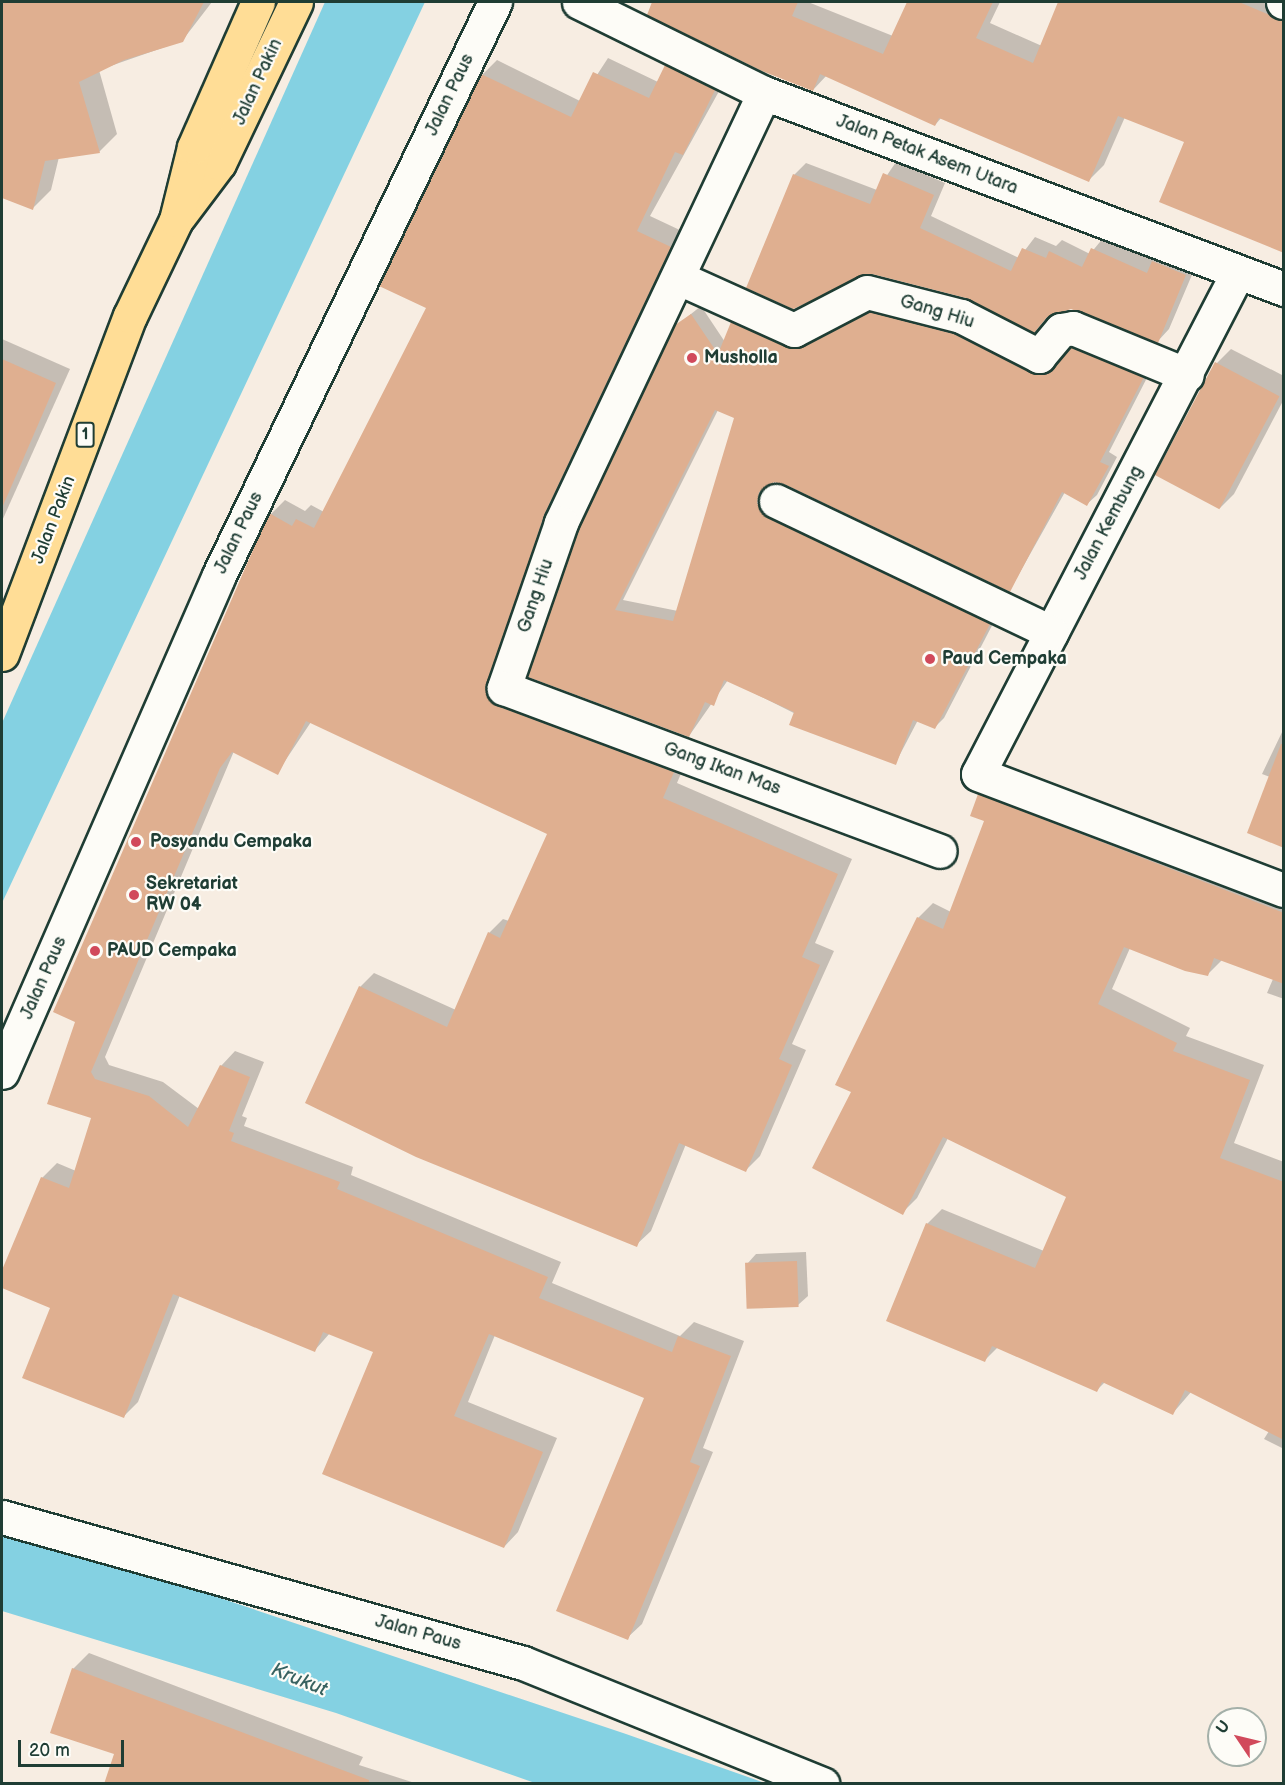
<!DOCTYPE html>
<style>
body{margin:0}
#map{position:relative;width:1285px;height:1785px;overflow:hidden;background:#f7ede2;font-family:"Balsamiq Sans",sans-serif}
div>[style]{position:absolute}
.water>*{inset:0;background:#84d1e2}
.shadow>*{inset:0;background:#0003}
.building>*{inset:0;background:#dfaf90;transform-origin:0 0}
.roads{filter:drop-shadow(2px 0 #1f3d34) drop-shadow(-2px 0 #1f3d34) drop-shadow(0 2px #1f3d34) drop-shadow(0 -2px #1f3d34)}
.minor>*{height:33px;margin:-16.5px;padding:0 16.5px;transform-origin:16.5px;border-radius:16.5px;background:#fdfcf7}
.highway>*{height:33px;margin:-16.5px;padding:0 16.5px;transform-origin:16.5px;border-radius:16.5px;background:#ffdd96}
.dots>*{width:16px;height:16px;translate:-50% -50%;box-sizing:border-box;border:3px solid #fdfcf7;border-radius:50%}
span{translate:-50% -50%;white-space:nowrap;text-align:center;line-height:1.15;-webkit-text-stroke:4.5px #fdfcf7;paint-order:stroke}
.shield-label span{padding:2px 4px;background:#fdfcf7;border:2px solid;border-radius:4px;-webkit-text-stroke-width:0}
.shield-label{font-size:16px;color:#1f3d34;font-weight:700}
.street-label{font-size:18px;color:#1f3d34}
.poi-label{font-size:18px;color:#1f3d34;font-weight:700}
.left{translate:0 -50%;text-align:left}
.water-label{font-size:20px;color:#386260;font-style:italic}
.frame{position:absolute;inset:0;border:3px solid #1f3d34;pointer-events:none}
.north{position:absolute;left:1207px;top:1707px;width:60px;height:60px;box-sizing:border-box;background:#fdfcf7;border:2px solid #a4b0a9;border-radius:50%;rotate:305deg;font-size:16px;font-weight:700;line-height:24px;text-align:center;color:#1f3d34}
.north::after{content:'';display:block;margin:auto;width:21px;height:27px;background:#d1495b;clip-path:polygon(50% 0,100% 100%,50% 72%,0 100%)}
.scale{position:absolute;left:18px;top:1740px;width:106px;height:27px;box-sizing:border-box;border:3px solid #1f3d34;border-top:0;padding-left:8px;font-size:18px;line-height:21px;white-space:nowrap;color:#1f3d34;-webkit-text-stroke:4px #fdfcf7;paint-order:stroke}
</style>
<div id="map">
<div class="water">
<div style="clip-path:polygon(325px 2px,425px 2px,2px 903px,2px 723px)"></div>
<div style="clip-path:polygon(2px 1525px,626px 1734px,765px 1783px,535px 1783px,336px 1713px,2px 1611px)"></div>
</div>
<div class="shadow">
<div style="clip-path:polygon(2px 2px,212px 2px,182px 41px,99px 70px,117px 134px,99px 152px,59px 157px,51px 190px,33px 208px,2px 196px)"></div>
<div style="clip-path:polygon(654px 2px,808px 2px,893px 36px,909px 2px,1000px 2px,990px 23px,1042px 46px,1060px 2px,1284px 2px,1284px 252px,1186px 141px,1125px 117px,1104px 165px,1089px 180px,942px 117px,935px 125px,827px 75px,813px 90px,649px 14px)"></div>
<div style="clip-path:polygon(681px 52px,728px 75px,650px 216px,684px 232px,499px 676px,688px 757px,677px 783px,852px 859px,815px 943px,834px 951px,792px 1044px,806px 1050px,760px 1156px,746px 1170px,686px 1144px,651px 1231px,636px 1245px,360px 987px,374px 973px,456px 1010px,489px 933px,503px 919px,509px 921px,549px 833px,311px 722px,277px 773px,234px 751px,105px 1057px,109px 1065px,163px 1082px,199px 1109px,221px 1066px,235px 1051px,264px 1062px,242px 1116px,247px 1118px,244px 1126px,353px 1167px,351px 1175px,561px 1262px,552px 1283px,680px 1336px,694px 1322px,744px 1341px,703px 1448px,713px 1452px,642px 1624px,627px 1638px,646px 1398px,495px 1335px,468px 1402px,557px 1438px,518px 1532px,504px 1547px,375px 1352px,330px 1333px,315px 1350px,180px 1295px,138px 1402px,124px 1416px,52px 1307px,2px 1286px,2px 1274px,42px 1178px,57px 1163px,76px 1171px,92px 1117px,49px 1103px,271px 514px,285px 500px,305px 511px,311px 505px,324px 512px,428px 307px,482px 75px,497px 60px,580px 101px,608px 58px,658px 82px)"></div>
<div style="clip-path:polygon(896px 162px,945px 183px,931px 216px,1019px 258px,1035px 237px,1056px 246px,1062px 240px,1090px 254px,1104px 237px,1156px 259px,1166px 250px,1197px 263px,1169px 329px,1158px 341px,1071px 308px,1049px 315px,1034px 331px,794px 175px,806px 163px,877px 190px)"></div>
<div style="clip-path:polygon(evenodd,880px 303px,1048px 366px,1082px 339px,1152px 368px,1109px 452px,1117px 457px,1097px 495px,1087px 504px,1065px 492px,1010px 590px,785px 483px,768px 485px,766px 493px,998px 614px,944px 718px,935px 727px,918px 720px,895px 764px,728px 680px,689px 736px,530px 676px,676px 326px,701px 306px,725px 342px,742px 314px,805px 340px,880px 303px,718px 410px,736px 417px,678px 611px,623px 600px,718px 410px)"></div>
<div style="clip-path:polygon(2px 339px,70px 369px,2px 521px)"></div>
<div style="clip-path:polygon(1231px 349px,1284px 376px,1284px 399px,1234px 494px,1220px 508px,1217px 363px)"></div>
<div style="clip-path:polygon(1284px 728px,1284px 846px,1270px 777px,1262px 774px)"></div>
<div style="clip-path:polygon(994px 780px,1284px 893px,1284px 999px,1267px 993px,1273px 979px,1222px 960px,1208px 974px,1130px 948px,1112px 989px,1190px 1028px,1186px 1036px,1264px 1065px,1234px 1143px,1284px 1162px,1284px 1449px,1264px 1439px,1269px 1431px,1191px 1392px,1173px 1413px,1105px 1382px,1097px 1390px,998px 1347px,985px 1360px,927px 1224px,942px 1209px,1044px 1251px,1068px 1196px,948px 1138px,917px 1198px,902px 1213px,853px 1092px,918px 918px,933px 903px,951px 912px,986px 820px,979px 795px)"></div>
<div style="clip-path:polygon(806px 1252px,808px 1296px,798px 1305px,747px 1264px,756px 1254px)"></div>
<div style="clip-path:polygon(89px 1653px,363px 1757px,359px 1765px,418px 1784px,124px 1784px,116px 1753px,73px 1669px)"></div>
</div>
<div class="building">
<div style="clip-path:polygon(2px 2px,204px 2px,183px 42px,124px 60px,79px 82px,100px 153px,45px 161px,33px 210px,2px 198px)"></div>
<div style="clip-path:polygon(652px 2px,798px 2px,792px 16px,883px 54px,907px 2px,993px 2px,976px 38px,1033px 63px,1058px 2px,1239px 2px,1284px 21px,1284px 253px,1159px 202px,1184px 142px,1118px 116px,1089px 182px,939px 118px,935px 126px,820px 74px,813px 91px,762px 71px,647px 15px)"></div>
<div style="clip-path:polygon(665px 65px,715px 90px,683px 155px,675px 152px,637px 231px,671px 247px,544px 515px,486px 691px,497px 706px,674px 772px,663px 798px,838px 874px,802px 957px,820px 965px,779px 1059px,792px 1065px,746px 1172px,679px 1143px,637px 1247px,416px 1157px,305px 1103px,359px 986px,447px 1027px,488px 932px,500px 938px,547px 834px,306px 721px,278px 775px,232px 752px,220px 768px,91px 1072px,95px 1079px,149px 1096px,188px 1127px,220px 1065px,250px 1077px,229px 1131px,234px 1133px,231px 1141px,340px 1182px,337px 1189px,548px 1277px,539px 1298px,672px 1352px,678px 1336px,731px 1356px,690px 1462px,700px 1466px,628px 1640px,556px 1611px,644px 1398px,489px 1334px,454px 1416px,543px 1452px,504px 1548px,322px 1474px,373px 1352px,323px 1332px,315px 1352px,173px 1294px,124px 1418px,22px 1378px,50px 1308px,2px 1288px,2px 1270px,41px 1177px,69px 1188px,91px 1118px,47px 1104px,75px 1022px,53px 1012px,269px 513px,292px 526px,296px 519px,314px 528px,426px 308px,379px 286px,481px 74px,571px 117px,593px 72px,649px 98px)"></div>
<div style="clip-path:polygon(883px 173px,934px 195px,920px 228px,1011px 271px,1022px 248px,1046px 258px,1049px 251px,1082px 267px,1091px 248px,1147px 273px,1152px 261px,1186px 275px,1158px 343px,1071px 309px,1047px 317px,1034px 333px,966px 298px,872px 274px,793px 309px,746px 288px,793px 174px,870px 204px)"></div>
<div style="clip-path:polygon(evenodd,869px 312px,954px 334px,1038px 375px,1053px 368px,1071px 347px,1144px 377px,1100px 462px,1109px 466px,1087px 506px,1062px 492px,1010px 592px,784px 484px,774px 482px,759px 492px,757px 503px,768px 518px,990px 624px,935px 729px,913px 720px,896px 765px,789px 725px,794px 712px,724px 680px,714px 706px,705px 702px,689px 737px,528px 677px,578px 530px,675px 325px,691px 314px,718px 354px,731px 322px,795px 349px,869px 312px,715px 410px,734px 418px,673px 621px,615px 610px,715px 410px)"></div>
<div style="clip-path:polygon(2px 359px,56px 383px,2px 508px)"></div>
<div style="left:1215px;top:362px;width:73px;height:128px;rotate:28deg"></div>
<div style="clip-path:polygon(1281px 744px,1284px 744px,1284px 848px,1247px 833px)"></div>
<div style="clip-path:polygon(978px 794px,1284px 913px,1284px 984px,1214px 958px,1208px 976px,1185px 971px,1124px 947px,1098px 1004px,1177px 1043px,1173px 1051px,1250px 1080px,1220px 1158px,1284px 1182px,1284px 1440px,1185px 1390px,1173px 1415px,1102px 1382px,1097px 1392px,992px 1346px,985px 1362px,886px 1321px,926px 1223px,1035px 1268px,1066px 1197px,943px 1137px,903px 1215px,812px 1168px,851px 1092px,835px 1085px,917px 917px,943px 929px,984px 821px,970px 816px)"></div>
<div style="left:797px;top:1261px;width:46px;height:52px;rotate:88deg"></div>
<div style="clip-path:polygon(72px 1668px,369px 1780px,369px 1784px,104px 1784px,114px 1754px,50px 1733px)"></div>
</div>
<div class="roads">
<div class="minor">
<div style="left:579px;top:2px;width:206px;rotate:26.2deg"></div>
<div style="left:764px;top:93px;width:556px;rotate:20.65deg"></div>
<div style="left:1283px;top:2px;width:1px"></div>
<div style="left:764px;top:93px;width:476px;rotate:115.3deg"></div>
<div style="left:561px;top:523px;width:175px;rotate:109.1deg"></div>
<div style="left:504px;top:688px;width:465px;rotate:20.5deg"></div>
<div style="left:1238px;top:272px;width:565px;rotate:117.38deg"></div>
<div style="left:978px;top:774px;width:327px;rotate:20.8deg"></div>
<div style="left:681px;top:279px;width:124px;rotate:24.3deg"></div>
<div style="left:794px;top:330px;width:82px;rotate:-27.5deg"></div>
<div style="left:867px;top:292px;width:97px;rotate:14.3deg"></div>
<div style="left:961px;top:316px;width:88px;rotate:27.1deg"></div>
<div style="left:1039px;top:356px;width:34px;rotate:-50deg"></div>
<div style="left:1061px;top:330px;width:12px;rotate:-9deg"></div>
<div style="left:1073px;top:328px;width:123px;rotate:22.4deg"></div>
<div style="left:776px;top:501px;width:305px;rotate:25.5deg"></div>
<div style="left:2px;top:1072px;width:542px;rotate:-66.41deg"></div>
<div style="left:219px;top:575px;width:636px;rotate:-64.28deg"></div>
<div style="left:2px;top:1517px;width:541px;rotate:15.65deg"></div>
<div style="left:523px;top:1663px;width:323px;rotate:22deg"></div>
</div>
<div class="highway">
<div style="left:179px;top:216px;width:66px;rotate:-53deg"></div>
<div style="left:219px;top:163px;width:178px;rotate:-64.4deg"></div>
<div style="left:2px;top:654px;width:361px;rotate:-69.3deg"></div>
<div style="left:130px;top:316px;width:106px;rotate:-64.4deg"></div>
<div style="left:176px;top:220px;width:75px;rotate:-76.1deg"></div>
<div style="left:194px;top:147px;width:158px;rotate:-66.2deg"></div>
</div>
</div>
<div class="dots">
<div style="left:692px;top:358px;background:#d1495b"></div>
<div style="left:930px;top:659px;background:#d1495b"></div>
<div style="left:136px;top:842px;background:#d1495b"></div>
<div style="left:134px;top:895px;background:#d1495b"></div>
<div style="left:95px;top:951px;background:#d1495b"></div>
</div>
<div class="shield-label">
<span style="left:85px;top:435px">1</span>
</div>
<div class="street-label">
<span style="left:258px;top:82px;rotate:-65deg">Jalan Pakin</span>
<span style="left:450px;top:95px;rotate:-64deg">Jalan Paus</span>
<span style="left:927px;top:155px;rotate:21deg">Jalan Petak Asem Utara</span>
<span style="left:937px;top:312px;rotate:17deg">Gang Hiu</span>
<span style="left:54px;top:520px;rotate:-69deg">Jalan Pakin</span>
<span style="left:1109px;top:523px;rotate:-62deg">Jalan Kembung</span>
<span style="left:239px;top:533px;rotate:-64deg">Jalan Paus</span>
<span style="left:536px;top:596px;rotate:-71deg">Gang Hiu</span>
<span style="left:722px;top:769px;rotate:20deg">Gang Ikan Mas</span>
<span style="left:44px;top:978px;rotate:-66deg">Jalan Paus</span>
<span style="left:418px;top:1633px;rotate:16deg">Jalan Paus</span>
</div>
<div class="poi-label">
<span class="left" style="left:704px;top:358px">Musholla</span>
<span class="left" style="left:942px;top:659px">Paud Cempaka</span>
<span class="left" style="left:150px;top:842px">Posyandu Cempaka</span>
<span class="left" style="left:146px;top:895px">Sekretariat<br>RW 04</span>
<span class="left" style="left:107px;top:951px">PAUD Cempaka</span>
</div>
<div class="water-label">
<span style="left:299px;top:1680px;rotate:22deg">Krukut</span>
</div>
<div class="frame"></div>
<div class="north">U</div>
<div class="scale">20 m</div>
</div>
